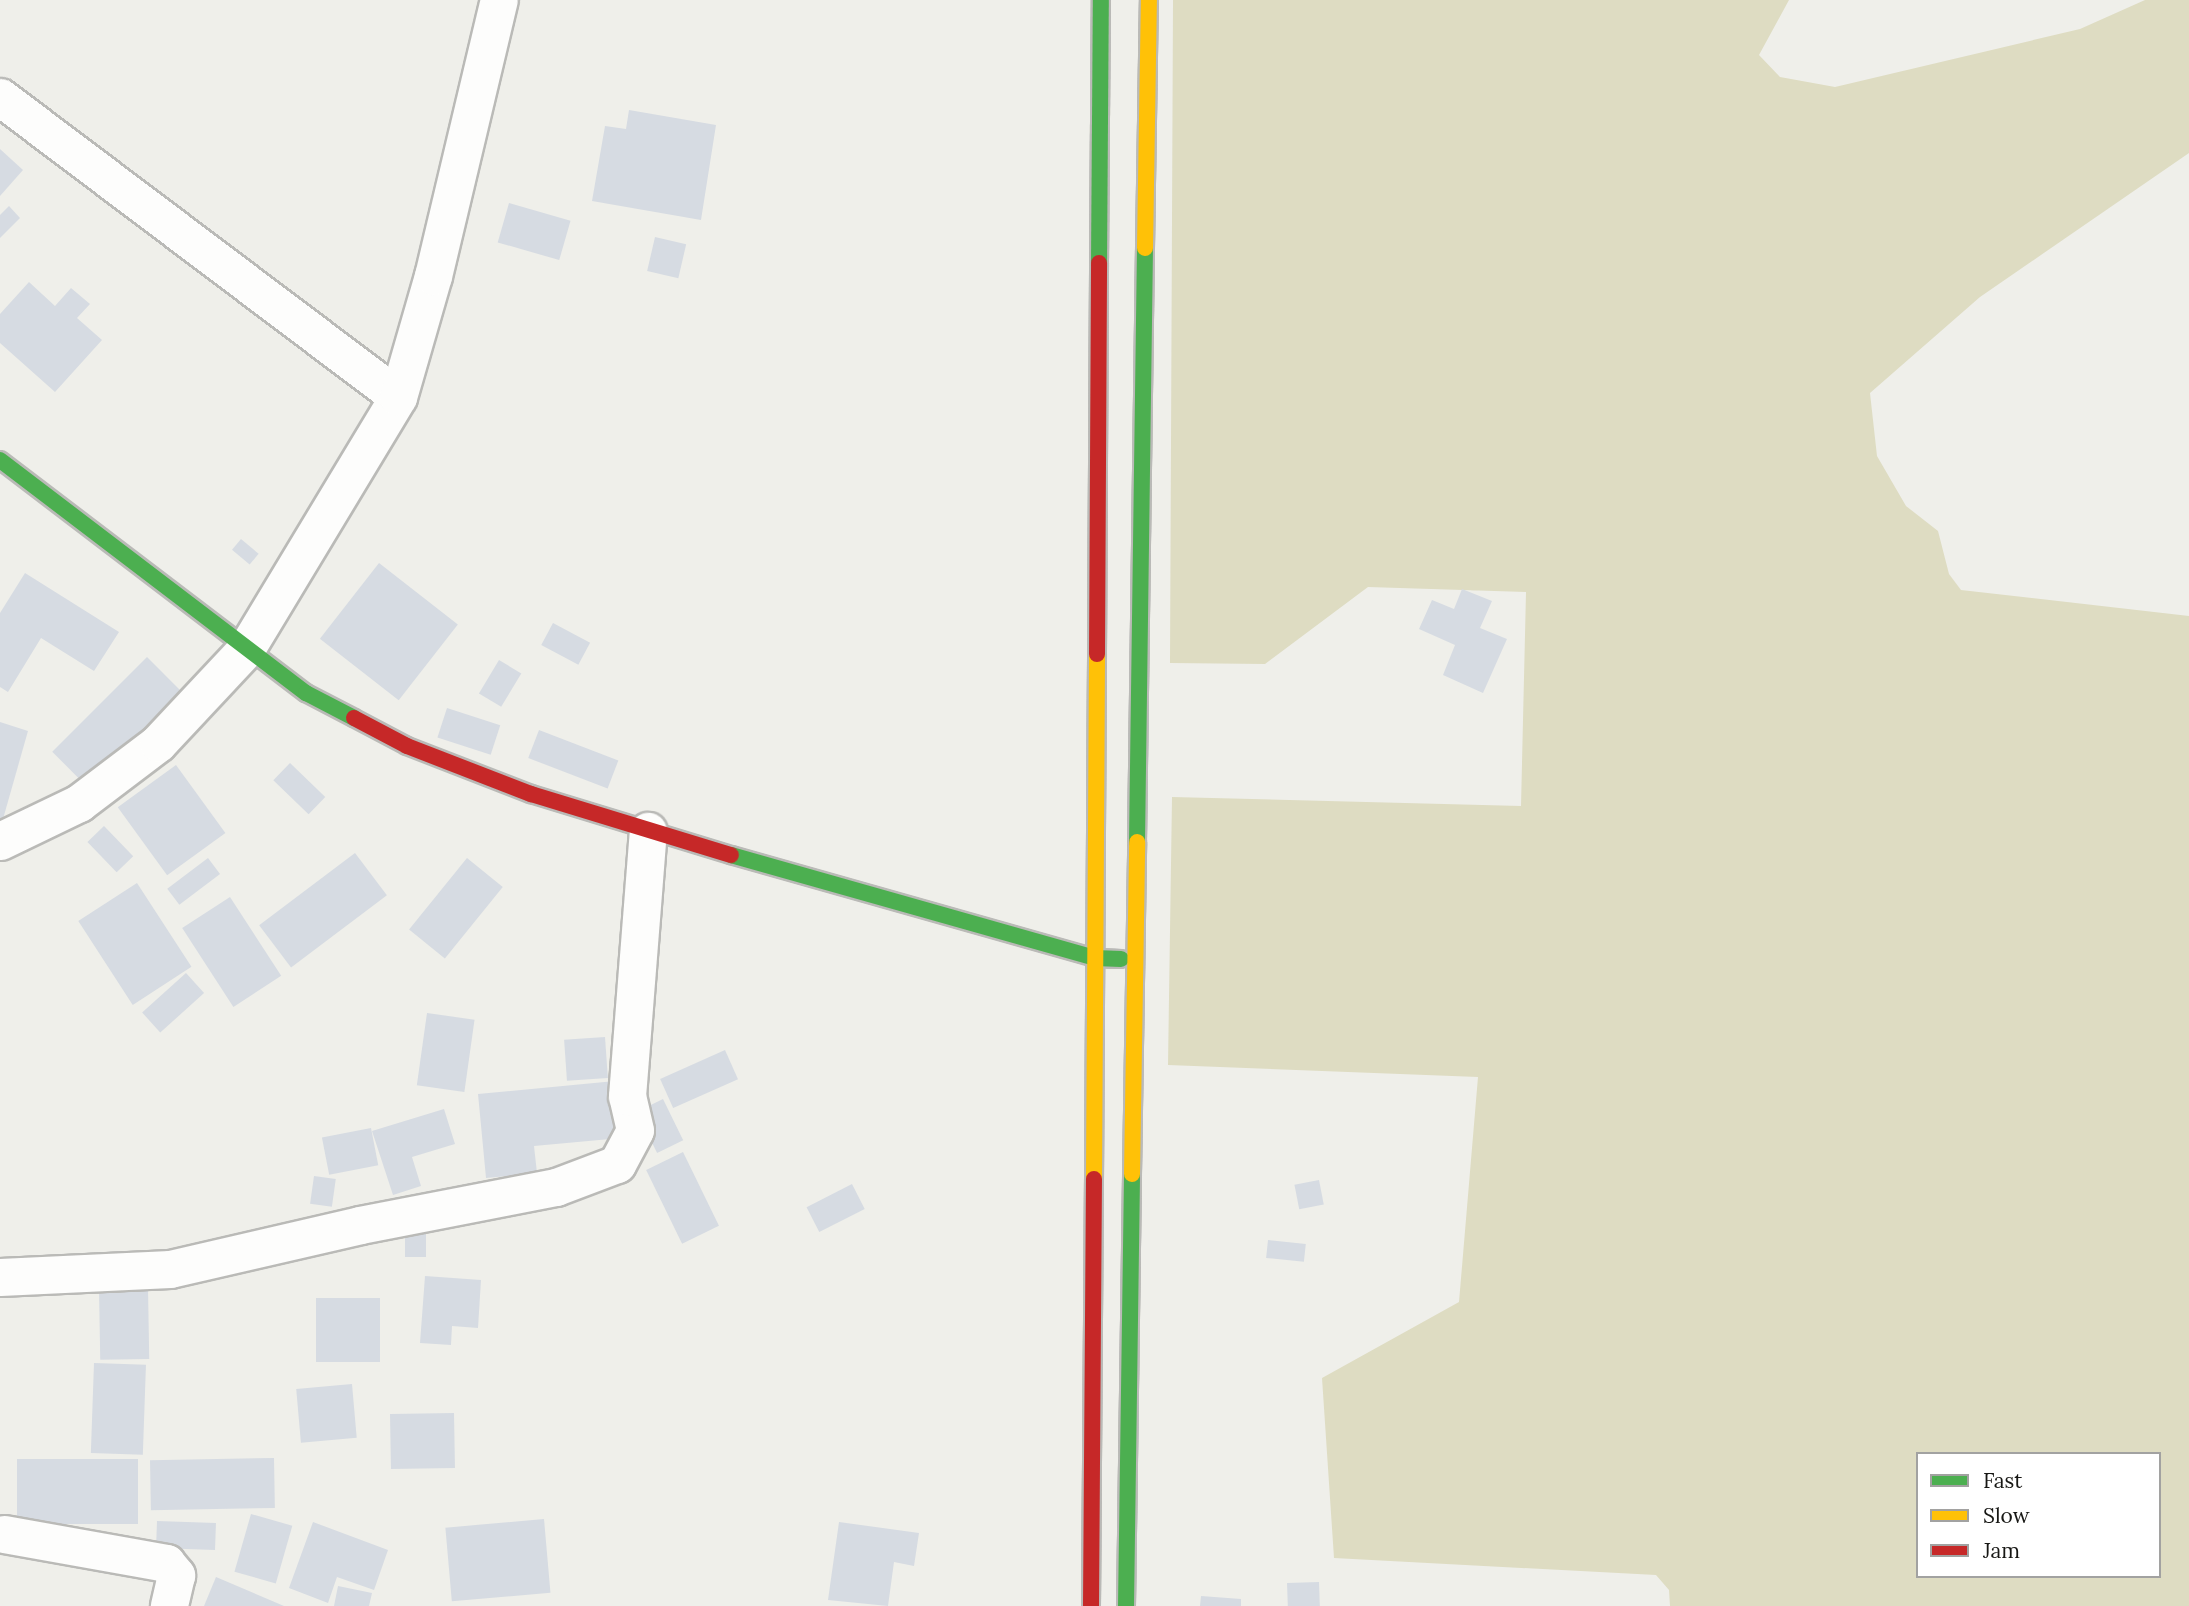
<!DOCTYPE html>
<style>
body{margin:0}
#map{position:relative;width:2189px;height:1606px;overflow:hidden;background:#efefea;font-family:Lora,serif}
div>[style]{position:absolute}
.green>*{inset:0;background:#dedcc2}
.building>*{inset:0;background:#d6dbe2;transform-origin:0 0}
.roads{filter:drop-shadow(2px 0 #babab7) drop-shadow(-2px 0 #babab7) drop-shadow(0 2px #babab7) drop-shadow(0 -2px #babab7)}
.street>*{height:37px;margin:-18.5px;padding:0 18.5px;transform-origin:18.5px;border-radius:18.5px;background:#fdfdfc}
.fast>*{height:16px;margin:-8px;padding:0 8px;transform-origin:8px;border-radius:8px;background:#4caf50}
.slow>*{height:16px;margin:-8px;padding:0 8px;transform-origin:8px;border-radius:8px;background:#ffc107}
.jam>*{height:16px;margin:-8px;padding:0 8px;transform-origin:8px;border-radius:8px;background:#c62828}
span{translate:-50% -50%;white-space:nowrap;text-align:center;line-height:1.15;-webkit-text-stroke:5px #fff;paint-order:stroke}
.legend{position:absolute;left:1916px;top:1452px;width:245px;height:126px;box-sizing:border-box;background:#fff;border:2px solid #a2a2a1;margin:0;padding:9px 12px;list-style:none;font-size:21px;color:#171714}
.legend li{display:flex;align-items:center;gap:14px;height:35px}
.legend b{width:35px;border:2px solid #a2a2a1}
</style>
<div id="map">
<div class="green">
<div style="clip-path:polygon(evenodd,1173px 0,1789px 0,1759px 55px,1780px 77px,1835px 87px,2080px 29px,2145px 0,2189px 0,2189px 153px,1980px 297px,1870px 393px,1877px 456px,1906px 506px,1938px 531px,1949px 574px,1961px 590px,2189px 616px,2189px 1606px,1670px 1606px,1669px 1590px,1656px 1575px,1334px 1558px,1322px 1378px,1459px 1302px,1478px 1077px,1168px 1065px,1172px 797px,1521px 806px,1526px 592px,1368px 587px,1265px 664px,1170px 663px,1173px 0,1918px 1454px,2159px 1454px,2159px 1576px,1918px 1576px,1918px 1454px)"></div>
</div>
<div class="building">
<div style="clip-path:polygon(629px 110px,716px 125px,701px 220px,592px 201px,605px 126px,626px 129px)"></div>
<div style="clip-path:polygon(0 149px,23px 170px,0 196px)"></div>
<div style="left:509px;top:203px;width:64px;height:41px;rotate:16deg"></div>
<div style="clip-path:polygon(9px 206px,20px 218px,0 238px,0 215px)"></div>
<div style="left:655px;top:237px;width:32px;height:35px;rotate:13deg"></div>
<div style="clip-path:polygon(29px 282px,55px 306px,71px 288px,90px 304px,77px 318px,102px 340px,55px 392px,0 343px,0 314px)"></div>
<div style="left:241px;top:539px;width:23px;height:14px;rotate:40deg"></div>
<div style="left:379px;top:563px;width:100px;height:96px;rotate:38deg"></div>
<div style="clip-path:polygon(25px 573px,119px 632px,94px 671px,41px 638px,8px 692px,0 687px,0 613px)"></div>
<div style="clip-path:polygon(1462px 589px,1492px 601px,1480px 628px,1507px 639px,1483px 693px,1443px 675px,1455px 645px,1419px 629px,1432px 600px,1454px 609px)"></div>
<div style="left:553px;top:623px;width:42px;height:25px;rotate:28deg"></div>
<div style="left:147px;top:657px;width:48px;height:134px;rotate:45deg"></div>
<div style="left:499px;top:660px;width:26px;height:39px;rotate:31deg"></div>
<div style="left:447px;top:708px;width:56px;height:31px;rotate:18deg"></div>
<div style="clip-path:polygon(0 722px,28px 731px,1px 826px,0 826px)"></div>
<div style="left:539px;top:730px;width:85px;height:30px;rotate:21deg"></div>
<div style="left:290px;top:763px;width:49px;height:24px;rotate:44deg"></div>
<div style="left:176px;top:765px;width:84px;height:72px;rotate:54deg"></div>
<div style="left:104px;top:826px;width:42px;height:23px;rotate:46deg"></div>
<div style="left:355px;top:853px;width:53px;height:120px;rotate:53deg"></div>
<div style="left:208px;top:858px;width:20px;height:51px;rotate:53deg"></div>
<div style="left:467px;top:858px;width:46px;height:92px;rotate:39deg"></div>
<div style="left:137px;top:883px;width:100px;height:70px;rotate:57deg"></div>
<div style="left:230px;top:897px;width:94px;height:57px;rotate:57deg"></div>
<div style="left:186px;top:973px;width:27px;height:59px;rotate:48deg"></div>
<div style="left:427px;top:1013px;width:48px;height:73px;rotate:8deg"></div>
<div style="left:605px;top:1037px;width:41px;height:41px;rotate:86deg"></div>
<div style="left:725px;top:1050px;width:32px;height:71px;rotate:66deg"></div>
<div style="clip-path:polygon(615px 1081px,621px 1138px,534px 1146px,537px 1173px,486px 1178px,478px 1094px)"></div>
<div style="left:663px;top:1099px;width:46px;height:29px;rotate:64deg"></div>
<div style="clip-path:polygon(444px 1109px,455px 1144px,412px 1157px,421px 1186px,393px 1195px,372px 1131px)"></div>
<div style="left:371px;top:1128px;width:38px;height:50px;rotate:79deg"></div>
<div style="left:683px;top:1152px;width:82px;height:41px;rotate:64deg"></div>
<div style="left:314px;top:1176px;width:22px;height:28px;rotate:8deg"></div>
<div style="left:1319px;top:1180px;width:25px;height:25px;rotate:79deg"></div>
<div style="left:852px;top:1184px;width:28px;height:51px;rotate:63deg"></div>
<div style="left:405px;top:1232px;width:21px;height:25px"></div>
<div style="left:1268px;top:1240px;width:38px;height:18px;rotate:6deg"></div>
<div style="clip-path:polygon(425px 1276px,481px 1280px,478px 1328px,452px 1326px,451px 1345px,420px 1343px)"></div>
<div style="left:148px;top:1288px;width:71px;height:49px;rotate:89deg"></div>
<div style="left:316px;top:1298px;width:64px;height:64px"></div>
<div style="left:94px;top:1363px;width:52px;height:90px;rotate:2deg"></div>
<div style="left:352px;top:1384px;width:54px;height:56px;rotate:85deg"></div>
<div style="left:454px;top:1413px;width:55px;height:64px;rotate:89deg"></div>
<div style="left:274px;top:1458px;width:50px;height:124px;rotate:89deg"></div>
<div style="left:17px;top:1459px;width:121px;height:65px"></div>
<div style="left:251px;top:1514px;width:43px;height:60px;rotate:16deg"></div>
<div style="left:544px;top:1519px;width:74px;height:99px;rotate:85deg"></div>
<div style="left:157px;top:1521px;width:59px;height:27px;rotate:2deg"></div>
<div style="clip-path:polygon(313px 1522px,388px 1550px,374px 1590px,337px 1577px,328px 1603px,289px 1588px)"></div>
<div style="clip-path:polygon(839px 1522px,919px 1533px,914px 1566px,894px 1562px,888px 1606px,828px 1600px)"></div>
<div style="clip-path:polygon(216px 1577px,284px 1606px,204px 1606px)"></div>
<div style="left:1319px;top:1582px;width:24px;height:32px;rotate:88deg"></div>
<div style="clip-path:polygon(338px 1586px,372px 1593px,369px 1606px,334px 1606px)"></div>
<div style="clip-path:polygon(1201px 1596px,1241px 1599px,1241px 1606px,1200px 1606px)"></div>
</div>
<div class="roads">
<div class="street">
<div style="left:0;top:97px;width:498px;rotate:37deg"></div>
<div style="left:0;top:841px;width:88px;rotate:-25.7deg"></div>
<div style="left:79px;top:803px;width:99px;rotate:-37.2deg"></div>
<div style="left:158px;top:743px;width:129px;rotate:-46.9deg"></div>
<div style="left:246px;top:649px;width:294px;rotate:-58.9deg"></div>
<div style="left:398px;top:397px;width:126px;rotate:-73.9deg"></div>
<div style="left:433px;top:276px;width:284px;rotate:-76.6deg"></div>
<div style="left:0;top:1277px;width:170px;rotate:-2.7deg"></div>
<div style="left:170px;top:1269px;width:195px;rotate:-13deg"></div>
<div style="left:360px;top:1225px;width:200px;rotate:-11deg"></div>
<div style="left:556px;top:1187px;width:65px;rotate:-20.7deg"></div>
<div style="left:617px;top:1164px;width:38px;rotate:-62deg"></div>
<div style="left:635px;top:1130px;width:35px;rotate:-103deg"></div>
<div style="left:627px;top:1096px;width:266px;rotate:-85.5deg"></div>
<div style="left:4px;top:1534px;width:165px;rotate:10.1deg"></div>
<div style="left:166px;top:1563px;width:16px;rotate:50deg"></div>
<div style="left:176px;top:1575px;width:32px;rotate:103deg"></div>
</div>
<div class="fast">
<div style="left:1099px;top:263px;width:263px;rotate:-89.6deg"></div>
<div style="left:0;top:460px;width:385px;rotate:37.3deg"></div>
<div style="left:306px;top:693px;width:54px;rotate:27.5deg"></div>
<div style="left:1137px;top:842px;width:594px;rotate:-89.23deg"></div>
<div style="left:731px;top:855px;width:378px;rotate:15.8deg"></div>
<div style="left:1095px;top:958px;width:26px;rotate:2deg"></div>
<div style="left:1126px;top:1606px;width:432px;rotate:-89.2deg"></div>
</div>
<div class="slow">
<div style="left:1145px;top:248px;width:248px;rotate:-89.1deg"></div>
<div style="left:1132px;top:1174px;width:332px;rotate:-89.1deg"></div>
<div style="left:1094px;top:1179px;width:525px;rotate:-89.67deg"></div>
</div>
<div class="jam">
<div style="left:1097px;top:654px;width:391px;rotate:-89.7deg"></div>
<div style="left:354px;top:718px;width:60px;rotate:27.8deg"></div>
<div style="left:407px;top:746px;width:133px;rotate:21.2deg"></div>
<div style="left:531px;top:794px;width:209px;rotate:17deg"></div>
<div style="left:1091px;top:1606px;width:427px;rotate:-89.6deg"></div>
</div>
</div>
<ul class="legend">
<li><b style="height:9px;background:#4caf50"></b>Fast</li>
<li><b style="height:9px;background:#ffc107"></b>Slow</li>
<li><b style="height:9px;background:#c62828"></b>Jam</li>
</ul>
</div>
